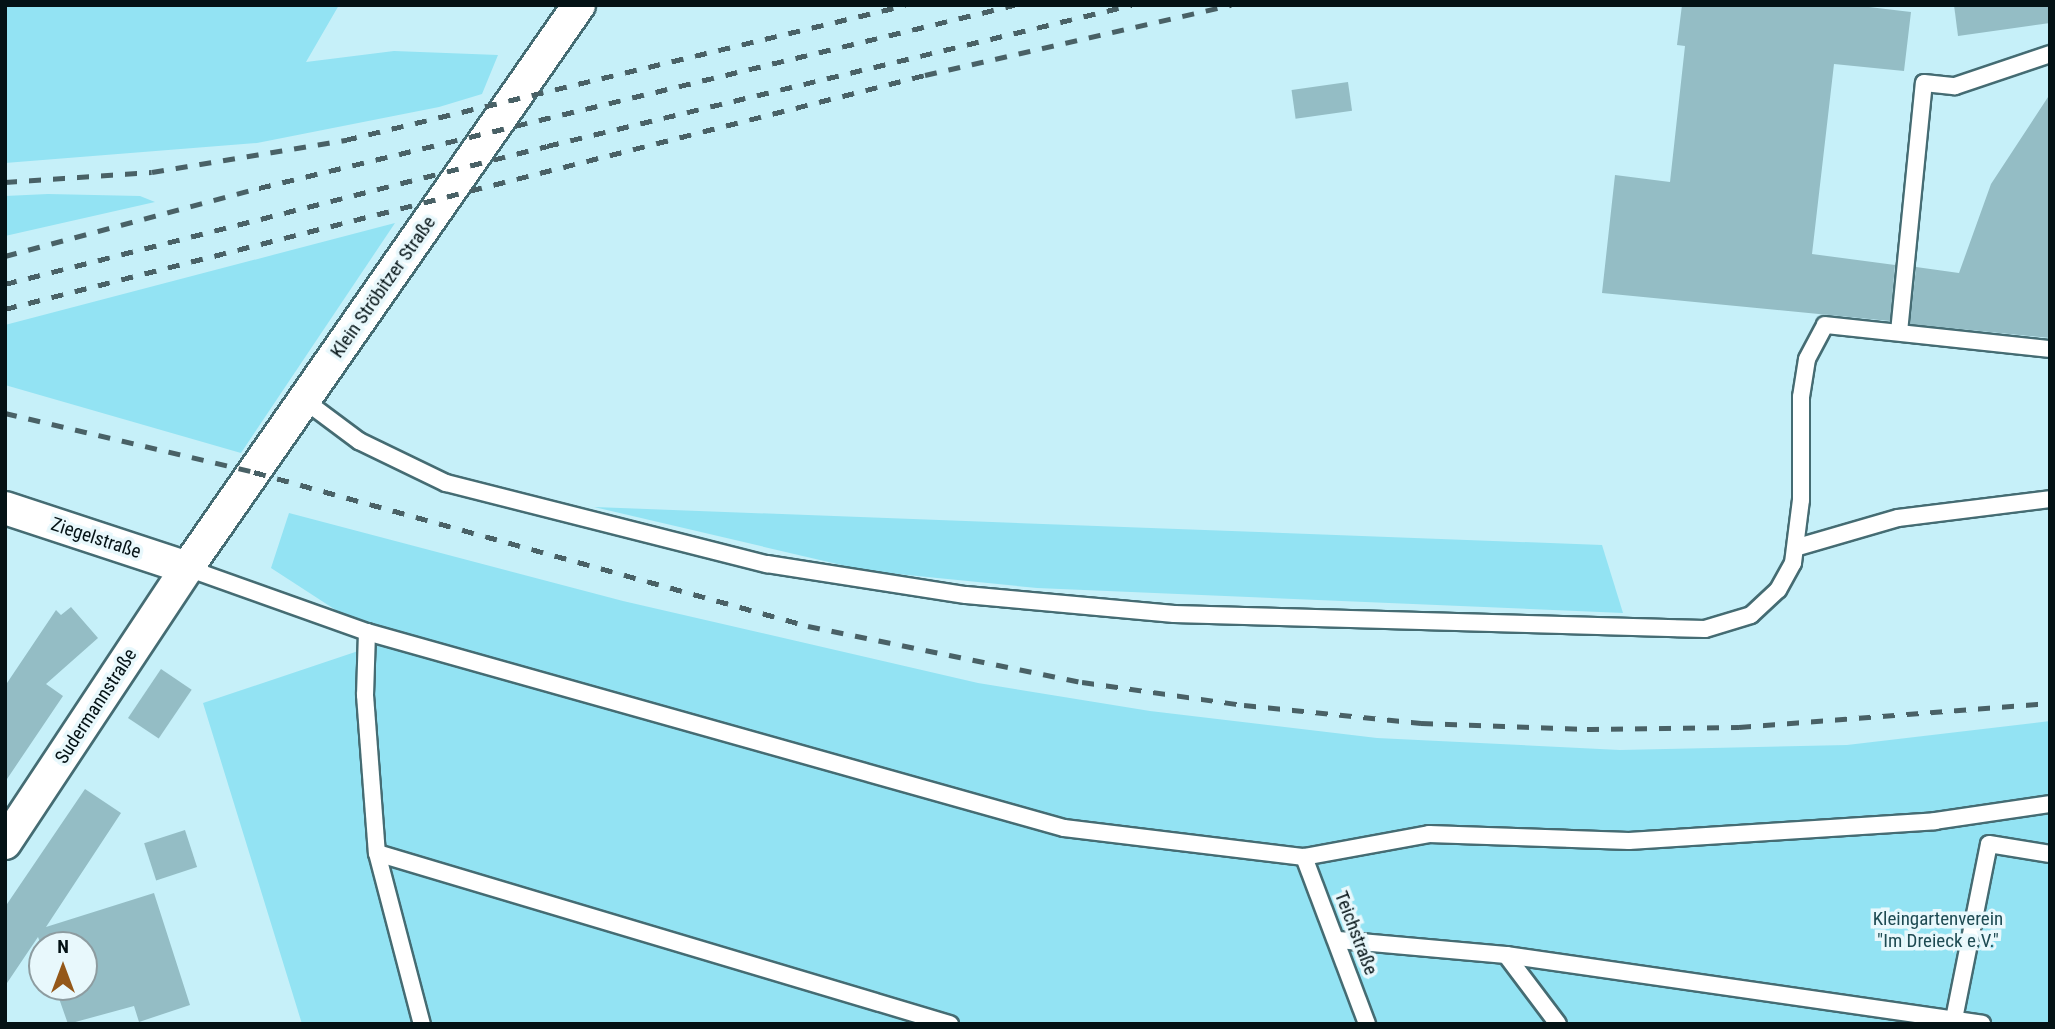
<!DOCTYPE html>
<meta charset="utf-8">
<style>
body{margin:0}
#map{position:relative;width:2055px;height:1029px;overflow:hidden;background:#c6f0f9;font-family:"Roboto Condensed",sans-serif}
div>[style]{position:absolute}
.green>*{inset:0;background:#93e3f3}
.building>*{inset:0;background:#94bdc5;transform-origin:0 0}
.roads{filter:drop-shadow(2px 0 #456c73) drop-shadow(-2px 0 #456c73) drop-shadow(0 2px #456c73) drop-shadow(0 -2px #456c73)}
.lane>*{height:16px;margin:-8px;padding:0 8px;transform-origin:8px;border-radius:8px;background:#fff}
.street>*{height:32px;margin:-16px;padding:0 16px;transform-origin:16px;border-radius:16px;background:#fff}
.rail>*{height:5px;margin-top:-2.5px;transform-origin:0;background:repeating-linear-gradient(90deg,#496166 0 12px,transparent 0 24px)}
span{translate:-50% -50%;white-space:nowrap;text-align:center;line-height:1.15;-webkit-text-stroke:7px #e8f8fc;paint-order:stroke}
.street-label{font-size:19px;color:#041215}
.park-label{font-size:19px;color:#1e4a52}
.frame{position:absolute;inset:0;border:7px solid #041215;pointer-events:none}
.north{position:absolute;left:28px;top:931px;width:70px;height:70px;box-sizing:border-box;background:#e8f8fc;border:2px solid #8d9ca0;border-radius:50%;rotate:0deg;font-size:19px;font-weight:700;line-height:28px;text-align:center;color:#041215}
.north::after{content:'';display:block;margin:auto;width:24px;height:32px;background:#945819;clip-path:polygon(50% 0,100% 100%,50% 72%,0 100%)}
</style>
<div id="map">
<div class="green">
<div style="clip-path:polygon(5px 5px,339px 5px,306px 62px,394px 51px,498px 55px,482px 94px,439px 107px,257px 143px,5px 163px)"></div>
<div style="clip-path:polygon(48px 194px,140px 196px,155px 202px,5px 236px,5px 196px)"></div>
<div style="clip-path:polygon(395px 223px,241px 453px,5px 385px,5px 325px)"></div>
<div style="clip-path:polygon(594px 507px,1602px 545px,1623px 613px,1037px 588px,867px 571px)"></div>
<div style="clip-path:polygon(289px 513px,623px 601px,978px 683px,1150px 711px,1377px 738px,1620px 750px,1847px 745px,2050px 721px,2050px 1024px,302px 1024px,203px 703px,385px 642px,271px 568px)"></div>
</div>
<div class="building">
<div style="clip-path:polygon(1682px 5px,1852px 5px,1911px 12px,1904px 71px,1834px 64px,1812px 254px,1895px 265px,1890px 321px,1602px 293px,1615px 175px,1670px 182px,1685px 46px,1677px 45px)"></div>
<div style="clip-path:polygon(1954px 5px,2050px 5px,2050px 23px,1958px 36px)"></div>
<div style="left:1348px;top:82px;width:29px;height:57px;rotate:82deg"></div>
<div style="clip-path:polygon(2050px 94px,2050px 338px,1910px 324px,1916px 267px,1959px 273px,1991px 184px)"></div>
<div style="clip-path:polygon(71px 607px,98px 638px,46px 684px,63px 696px,5px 782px,5px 686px,56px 610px,61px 615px)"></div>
<div style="left:161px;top:669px;width:37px;height:59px;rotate:34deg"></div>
<div style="clip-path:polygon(85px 789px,121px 813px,46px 927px,154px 893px,190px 1005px,139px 1022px,134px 1006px,68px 1024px,55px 987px,84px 987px,84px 945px,42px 948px,38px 937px,5px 986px,5px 907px)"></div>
<div style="left:185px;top:830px;width:39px;height:43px;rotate:72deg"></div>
</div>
<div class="roads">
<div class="lane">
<div style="left:1899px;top:332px;width:250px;rotate:-84.3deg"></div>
<div style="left:1924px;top:83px;width:31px;rotate:6deg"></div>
<div style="left:1955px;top:86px;width:100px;rotate:-18.6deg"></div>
<div style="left:304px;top:400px;width:69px;rotate:36.7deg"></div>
<div style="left:359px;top:441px;width:97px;rotate:25.8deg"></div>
<div style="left:446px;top:483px;width:331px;rotate:14.2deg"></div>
<div style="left:767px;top:564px;width:201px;rotate:8.9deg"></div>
<div style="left:966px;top:595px;width:209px;rotate:5.2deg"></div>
<div style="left:1174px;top:614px;width:531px;rotate:1.62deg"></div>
<div style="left:1705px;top:629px;width:48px;rotate:-16.9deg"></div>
<div style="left:1751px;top:615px;width:37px;rotate:-43deg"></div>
<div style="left:1778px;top:590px;width:31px;rotate:-61deg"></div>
<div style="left:1793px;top:563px;width:64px;rotate:-82.8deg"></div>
<div style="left:1801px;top:500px;width:103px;rotate:-90deg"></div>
<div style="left:1801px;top:397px;width:38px;rotate:-81deg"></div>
<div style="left:1807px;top:359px;width:38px;rotate:-62deg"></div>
<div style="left:1825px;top:325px;width:226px;rotate:6.1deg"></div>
<div style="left:1798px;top:547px;width:104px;rotate:-16.2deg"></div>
<div style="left:1898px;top:518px;width:153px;rotate:-7.1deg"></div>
<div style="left:187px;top:568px;width:191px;rotate:19.6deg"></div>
<div style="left:367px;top:632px;width:724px;rotate:15.71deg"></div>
<div style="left:1064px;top:828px;width:242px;rotate:6.9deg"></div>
<div style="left:1304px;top:857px;width:127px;rotate:-10.4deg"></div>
<div style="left:1429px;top:834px;width:200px;rotate:2deg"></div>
<div style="left:1629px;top:841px;width:307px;rotate:-3.7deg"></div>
<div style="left:1935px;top:821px;width:116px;rotate:-8.4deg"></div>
<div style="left:367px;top:632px;width:63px;rotate:91.8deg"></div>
<div style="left:365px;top:695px;width:158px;rotate:85.7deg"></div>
<div style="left:377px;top:853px;width:598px;rotate:16.62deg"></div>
<div style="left:377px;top:853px;width:177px;rotate:75.3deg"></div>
<div style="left:1304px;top:857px;width:178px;rotate:69.3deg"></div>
<div style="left:1338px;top:940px;width:169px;rotate:5.1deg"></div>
<div style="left:1506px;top:955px;width:481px;rotate:8.2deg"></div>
<div style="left:1506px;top:955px;width:86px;rotate:53deg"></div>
<div style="left:1954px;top:1019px;width:178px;rotate:-78.7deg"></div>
<div style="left:1989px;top:844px;width:62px;rotate:9.3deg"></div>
</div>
<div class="street">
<div style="left:5px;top:508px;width:192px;rotate:18.2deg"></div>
<div style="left:5px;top:843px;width:330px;rotate:-56.5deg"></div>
<div style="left:187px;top:568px;width:686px;rotate:-55.15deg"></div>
</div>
</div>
<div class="rail">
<div style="left:5px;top:182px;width:147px;rotate:-3.9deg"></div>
<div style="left:152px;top:172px;width:196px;rotate:-9.4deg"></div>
<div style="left:345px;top:140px;width:577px;rotate:-13.53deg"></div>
<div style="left:5px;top:256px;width:263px;rotate:-15deg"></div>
<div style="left:259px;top:188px;width:777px;rotate:-13.62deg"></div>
<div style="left:5px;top:284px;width:559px;rotate:-14.28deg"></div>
<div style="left:547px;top:146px;width:601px;rotate:-13.57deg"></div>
<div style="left:5px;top:309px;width:949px;rotate:-14.27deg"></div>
<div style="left:925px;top:75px;width:314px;rotate:-12.9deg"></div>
<div style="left:5px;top:413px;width:256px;rotate:13.3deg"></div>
<div style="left:254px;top:472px;width:575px;rotate:15.53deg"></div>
<div style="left:808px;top:626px;width:280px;rotate:11.6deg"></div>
<div style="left:1082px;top:682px;width:164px;rotate:8.1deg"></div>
<div style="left:1244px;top:705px;width:178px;rotate:5.8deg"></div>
<div style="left:1421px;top:723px;width:166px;rotate:2.1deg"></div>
<div style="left:1587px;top:729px;width:152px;rotate:-0.8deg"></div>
<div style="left:1739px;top:727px;width:312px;rotate:-4.4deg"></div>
</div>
<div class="street-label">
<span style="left:383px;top:287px;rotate:-55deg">Klein Ströbitzer Straße</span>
<span style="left:96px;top:538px;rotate:18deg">Ziegelstraße</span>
<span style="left:96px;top:706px;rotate:-57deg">Sudermannstraße</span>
<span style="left:1356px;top:933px;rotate:69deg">Teichstraße</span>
</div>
<div class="park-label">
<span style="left:1938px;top:930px">Kleingartenverein<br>"Im Dreieck e.V."</span>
</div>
<div class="frame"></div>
<div class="north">N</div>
</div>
